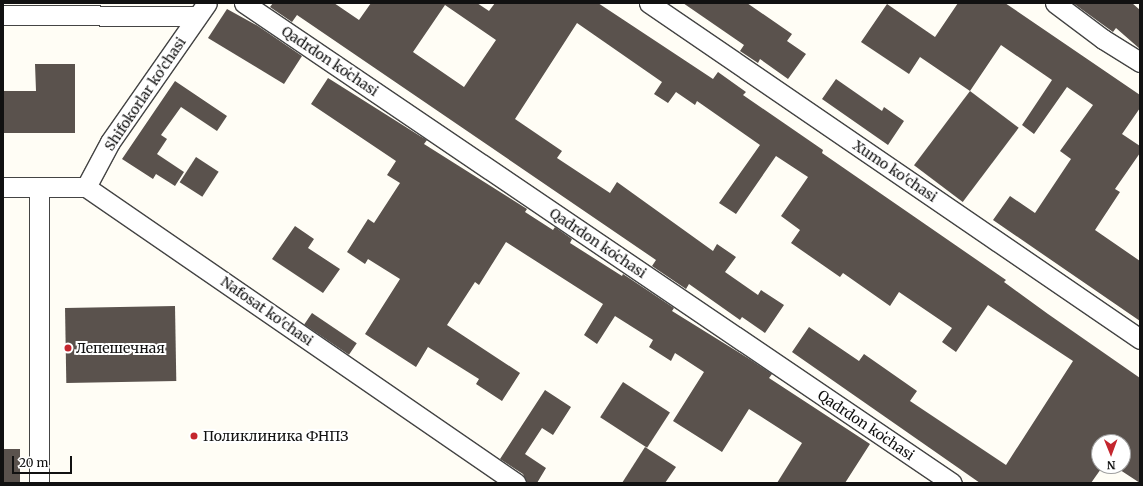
<!DOCTYPE html>
<meta charset="utf-8">
<style>
body{margin:0}
#map{position:relative;width:1143px;height:486px;overflow:hidden;background:#fffdf5;font-family:Merriweather,serif}
div>[style]{position:absolute}
.building>*{inset:0;background:#5a524d;transform-origin:0 0}
.roads{filter:drop-shadow(1px 0 #444) drop-shadow(-1px 0 #444) drop-shadow(0 1px #444) drop-shadow(0 -1px #444)}
.street>*{height:19px;margin:-9.5px;padding:0 9.5px;transform-origin:9.5px;border-radius:9.5px;background:#fff}
.dots>*{width:11px;height:11px;translate:-50% -50%;box-sizing:border-box;border:2px solid #fff;border-radius:50%}
span{translate:-50% -50%;white-space:nowrap;text-align:center;line-height:1.15;-webkit-text-stroke:4px #fff;paint-order:stroke}
.street-label{font-size:14px;color:#111}
.poi-label{font-size:14px;color:#111}
.left{translate:0 -50%;text-align:left}
.frame{position:absolute;inset:0;border:4px solid #111;pointer-events:none}
.north{position:absolute;left:1091px;top:434px;width:40px;height:40px;box-sizing:border-box;background:#fff;border:1px solid #a0a0a0;border-radius:50%;rotate:179deg;font-size:11px;font-weight:700;line-height:16px;text-align:center;color:#111}
.north::after{content:'';display:block;margin:auto;width:14px;height:18px;background:#c4262e;clip-path:polygon(50% 0,100% 100%,50% 72%,0 100%)}
.scale{position:absolute;left:12px;top:456px;width:60px;height:18px;box-sizing:border-box;border:2px solid #111;border-top:0;padding-left:5px;font-size:12px;line-height:14px;white-space:nowrap;color:#111;-webkit-text-stroke:3px #fff;paint-order:stroke}
</style>
<div id="map">
<div class="building">
<div style="clip-path:polygon(evenodd,273px 3px,334px 3px,359px 20px,371px 3px,477px 3px,489px 11px,495px 3px,598px 3px,713px 79px,718px 72px,746px 92px,743px 95px,823px 150px,822px 153px,1006px 280px,1004px 282px,1048px 314px,1140px 378px,1140px 483px,1114px 466px,1123px 466px,1123px 442px,1099px 442px,1099px 466px,1103px 466px,1091px 483px,980px 483px,792px 352px,809px 327px,859px 361px,864px 354px,917px 391px,910px 401px,1006px 465px,1073px 361px,988px 305px,956px 352px,942px 342px,952px 328px,899px 292px,890px 306px,843px 273px,840px 277px,791px 243px,800px 230px,781px 216px,808px 177px,776px 156px,736px 214px,719px 203px,760px 145px,697px 101px,695px 105px,676px 92px,668px 103px,654px 94px,662px 82px,577px 23px,515px 119px,562px 151px,557px 158px,610px 193px,617px 182px,713px 251px,717px 244px,736px 257px,725px 272px,758px 295px,761px 290px,784px 305px,765px 333px,742px 317px,740px 320px,689px 284px,686px 289px,652px 266px,656px 260px,297px 15px,292px 22px,270px 7px,273px 3px,445px 5px,496px 40px,464px 87px,413px 52px,445px 5px)"></div>
<div style="clip-path:polygon(683px 3px,747px 3px,792px 34px,787px 41px,806px 54px,788px 79px,760px 59px,758px 63px,740px 51px,744px 45px)"></div>
<div style="clip-path:polygon(958px 3px,1005px 3px,1140px 95px,1140px 108px,1122px 134px,1140px 146px,1140px 153px,1115px 189px,1120px 192px,1095px 230px,1140px 261px,1140px 321px,993px 220px,1010px 196px,1035px 213px,1071px 159px,1060px 151px,1093px 105px,1067px 87px,1034px 134px,1022px 125px,1052px 80px,1001px 45px,970px 91px,920px 57px,909px 74px,861px 42px,887px 4px,935px 37px)"></div>
<div style="clip-path:polygon(1073px 3px,1132px 3px,1140px 10px,1140px 49px,1116px 28px,1113px 32px)"></div>
<div style="clip-path:polygon(227px 9px,258px 26px,302px 56px,284px 84px,208px 38px)"></div>
<div style="clip-path:polygon(35px 64px,75px 64px,75px 133px,3px 133px,3px 91px,36px 91px)"></div>
<div style="clip-path:polygon(328px 78px,420px 136px,427px 140px,424px 144px,527px 209px,525px 212px,553px 230px,555px 227px,572px 239px,570px 243px,622px 276px,623px 274px,674px 308px,672px 311px,751px 360px,772px 374px,769px 378px,870px 444px,845px 483px,777px 483px,802px 443px,749px 409px,722px 452px,673px 421px,704px 372px,675px 353px,671px 361px,649px 347px,653px 340px,615px 316px,597px 344px,584px 335px,603px 304px,506px 242px,479px 285px,475px 282px,447px 325px,520px 373px,502px 401px,476px 384px,479px 379px,428px 347px,416px 367px,365px 334px,400px 279px,368px 259px,365px 264px,347px 252px,368px 219px,374px 223px,400px 183px,387px 175px,396px 161px,311px 104px)"></div>
<div style="clip-path:polygon(836px 79px,882px 111px,884px 107px,904px 121px,888px 145px,822px 99px)"></div>
<div style="clip-path:polygon(175px 81px,227px 116px,217px 131px,181px 107px,161px 135px,167px 139px,157px 154px,184px 172px,175px 186px,156px 174px,153px 179px,122px 159px)"></div>
<div style="left:970px;top:91px;width:61px;height:93px;rotate:37deg"></div>
<div style="left:196px;top:157px;width:27px;height:30px;rotate:33deg"></div>
<div style="clip-path:polygon(295px 226px,314px 239px,308px 248px,340px 269px,323px 293px,272px 259px)"></div>
<div style="left:175px;top:306px;width:75px;height:110px;rotate:89deg"></div>
<div style="left:312px;top:313px;width:54px;height:14px;rotate:34deg"></div>
<div style="left:623px;top:382px;width:56px;height:42px;rotate:33deg"></div>
<div style="clip-path:polygon(545px 390px,571px 407px,553px 435px,542px 428px,525px 454px,546px 468px,537px 483px,527px 483px,523px 474px,500px 459px)"></div>
<div style="clip-path:polygon(645px 447px,676px 467px,665px 483px,622px 483px)"></div>
<div style="left:3px;top:449px;width:17px;height:34px"></div>
</div>
<div class="roads">
<div class="street">
<div style="left:244px;top:3px;width:855px;rotate:34.14deg"></div>
<div style="left:649px;top:3px;width:595px;rotate:34.38deg"></div>
<div style="left:1055px;top:3px;width:60px;rotate:36.9deg"></div>
<div style="left:1103px;top:39px;width:44px;rotate:31.9deg"></div>
<div style="left:3px;top:15px;width:194px;rotate:0.3deg"></div>
<div style="left:3px;top:187px;width:83px"></div>
<div style="left:86px;top:187px;width:522px;rotate:34.54deg"></div>
<div style="left:39px;top:187px;width:296px;rotate:90deg"></div>
<div style="left:86px;top:187px;width:51px;rotate:-61.9deg"></div>
<div style="left:110px;top:142px;width:169px;rotate:-55.1deg"></div>
</div>
</div>
<div class="dots">
<div style="left:68px;top:348px;background:#c4262e"></div>
<div style="left:194px;top:436px;background:#c4262e"></div>
</div>
<div class="street-label">
<span style="left:330px;top:61px;rotate:34deg">Qadrdon koʻchasi</span>
<span style="left:145px;top:94px;rotate:-56deg">Shifokorlar ko'chasi</span>
<span style="left:895px;top:171px;rotate:34deg">Xumo ko'chasi</span>
<span style="left:598px;top:243px;rotate:34deg">Qadrdon koʻchasi</span>
<span style="left:267px;top:311px;rotate:35deg">Nafosat ko'chasi</span>
<span style="left:866px;top:425px;rotate:34deg">Qadrdon koʻchasi</span>
</div>
<div class="poi-label">
<span class="left" style="left:76px;top:348px">Лепешечная</span>
<span class="left" style="left:203px;top:436px">Поликлиника ФНПЗ</span>
</div>
<div class="frame"></div>
<div class="north">N</div>
<div class="scale">20 m</div>
</div>
